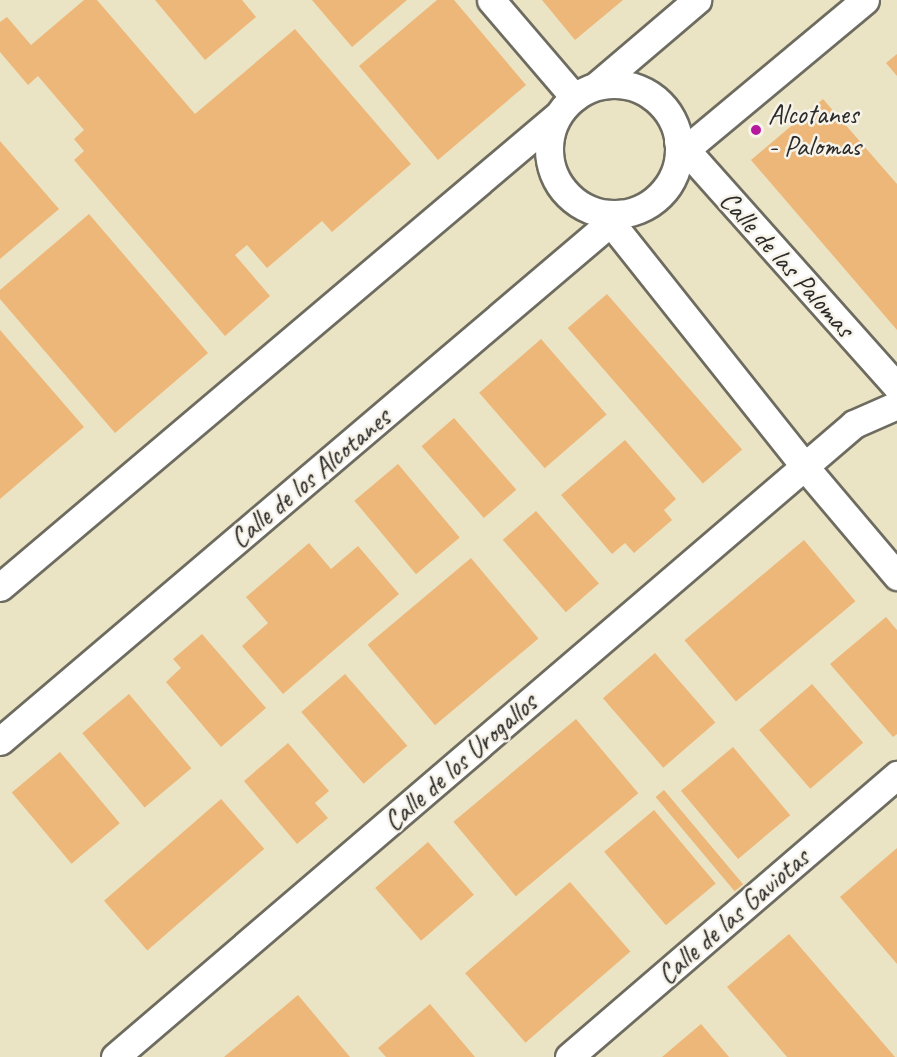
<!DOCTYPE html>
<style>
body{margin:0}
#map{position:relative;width:897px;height:1057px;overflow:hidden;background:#ebe4c4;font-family:Caveat,sans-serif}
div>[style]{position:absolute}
.building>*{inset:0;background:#ecb778;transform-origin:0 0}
.roads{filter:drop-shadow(2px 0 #6e6c61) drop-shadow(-2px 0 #6e6c61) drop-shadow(0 2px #6e6c61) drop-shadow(0 -2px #6e6c61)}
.minor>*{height:27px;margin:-13.5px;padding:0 13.5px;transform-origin:13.5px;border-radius:13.5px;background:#fff}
.minor>.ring{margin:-13.5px;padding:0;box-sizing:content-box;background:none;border:27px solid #fff;border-radius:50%}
.dots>*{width:16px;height:16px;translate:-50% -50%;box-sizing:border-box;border:3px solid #f7f3e8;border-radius:50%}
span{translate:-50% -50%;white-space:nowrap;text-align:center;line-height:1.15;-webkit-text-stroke:5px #f7f3e8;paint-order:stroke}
.poi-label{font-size:28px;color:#2b2b2b}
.left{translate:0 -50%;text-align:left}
.street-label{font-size:28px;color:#2b2b2b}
</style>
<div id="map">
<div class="building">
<div style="clip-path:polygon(84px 0,97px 0,195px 114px,295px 29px,411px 164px,332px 232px,322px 221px,267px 268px,247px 245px,235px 255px,270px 296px,225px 336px,74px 160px,84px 151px,74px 139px,84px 130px,38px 76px,28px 85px,0 52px,0 22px,7px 17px,31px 45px)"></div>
<div style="clip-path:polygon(155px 0,242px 0,256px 17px,205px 60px)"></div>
<div style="clip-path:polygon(312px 0,407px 0,352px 47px)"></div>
<div style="clip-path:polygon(437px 0,454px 0,526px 85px,438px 160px,359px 66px)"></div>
<div style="clip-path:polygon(542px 0,623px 0,575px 40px)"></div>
<div style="clip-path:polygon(897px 54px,897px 76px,886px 63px)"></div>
<div style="clip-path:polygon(823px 99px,897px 184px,897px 330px,751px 160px)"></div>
<div style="clip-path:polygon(0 141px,59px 209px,0 259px)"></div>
<div style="clip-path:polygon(89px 214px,208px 353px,115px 433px,0 299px,0 290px)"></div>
<div style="left:607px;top:294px;width:206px;height:52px;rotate:49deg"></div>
<div style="clip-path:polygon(0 330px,84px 427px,0 499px)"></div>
<div style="left:541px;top:339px;width:100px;height:82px;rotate:49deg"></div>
<div style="left:454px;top:418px;width:95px;height:43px;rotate:49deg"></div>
<div style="clip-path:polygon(625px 440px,676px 499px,664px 510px,672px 520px,634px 553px,625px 543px,612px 554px,561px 495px)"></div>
<div style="left:398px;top:464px;width:96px;height:57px;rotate:50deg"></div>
<div style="left:536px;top:511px;width:96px;height:44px;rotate:49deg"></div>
<div style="left:804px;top:540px;width:80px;height:156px;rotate:50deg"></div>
<div style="clip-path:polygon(309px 543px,331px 569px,358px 546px,399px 594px,283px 694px,242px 646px,268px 623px,246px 597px)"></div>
<div style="left:471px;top:558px;width:105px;height:135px;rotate:50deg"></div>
<div style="clip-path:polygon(886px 617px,897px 630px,897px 734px,893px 737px,830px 664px)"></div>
<div style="clip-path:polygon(202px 634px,266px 708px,221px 747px,166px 682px,181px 668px,173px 659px)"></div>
<div style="left:655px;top:653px;width:92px;height:69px;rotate:49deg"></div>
<div style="left:345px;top:674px;width:95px;height:58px;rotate:49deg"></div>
<div style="left:812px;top:684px;width:78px;height:70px;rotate:49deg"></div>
<div style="left:129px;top:694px;width:97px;height:61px;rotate:50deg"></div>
<div style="left:576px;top:719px;width:97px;height:160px;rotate:50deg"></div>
<div style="clip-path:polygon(288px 743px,329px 791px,315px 803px,328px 818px,297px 844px,244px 781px)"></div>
<div style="left:733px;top:747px;width:89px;height:68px;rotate:50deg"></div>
<div style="left:60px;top:752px;width:93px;height:63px;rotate:50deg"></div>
<div style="left:664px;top:790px;width:123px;height:11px;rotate:50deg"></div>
<div style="left:221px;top:799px;width:66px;height:155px;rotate:49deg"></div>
<div style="left:654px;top:810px;width:96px;height:65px;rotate:50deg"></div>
<div style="left:428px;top:842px;width:70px;height:70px;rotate:49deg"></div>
<div style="clip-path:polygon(897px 848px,897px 964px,840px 897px)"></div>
<div style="left:570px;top:882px;width:92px;height:139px;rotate:49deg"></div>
<div style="clip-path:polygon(789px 934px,895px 1057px,787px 1057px,727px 987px)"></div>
<div style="clip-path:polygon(298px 995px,350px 1057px,224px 1057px)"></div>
<div style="clip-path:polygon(430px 1004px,475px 1057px,386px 1057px,378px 1048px)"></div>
<div style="clip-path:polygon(701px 1024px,729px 1057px,662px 1057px)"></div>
</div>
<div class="roads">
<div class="minor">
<div style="left:491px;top:0;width:128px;rotate:49.4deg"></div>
<div class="ring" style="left:549px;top:84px;width:103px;height:103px"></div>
<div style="left:596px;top:86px;width:133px;rotate:-40.4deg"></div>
<div style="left:678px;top:141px;width:329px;rotate:48.3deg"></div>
<div style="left:679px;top:155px;width:242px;rotate:-39.8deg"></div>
<div style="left:604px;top:214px;width:323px;rotate:51.5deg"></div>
<div style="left:805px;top:467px;width:143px;rotate:49.8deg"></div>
<div style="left:0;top:587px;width:729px;rotate:-40.22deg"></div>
<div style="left:0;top:741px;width:814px;rotate:-40.36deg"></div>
<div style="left:115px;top:1057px;width:973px;rotate:-40.58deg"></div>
<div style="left:854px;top:424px;width:47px;rotate:-23.8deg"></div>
<div style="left:569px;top:1057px;width:433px;rotate:-40.7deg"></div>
</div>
</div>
<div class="dots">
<div style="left:756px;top:130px;background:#b5179e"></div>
</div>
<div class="poi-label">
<span class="left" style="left:768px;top:130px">Alcotanes<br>- Palomas</span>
</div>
<div class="street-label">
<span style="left:787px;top:264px;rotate:48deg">Calle de las Palomas</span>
<span style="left:310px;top:478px;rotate:-40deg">Calle de los Alcotanes</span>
<span style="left:460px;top:762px;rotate:-41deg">Calle de los Urogallos</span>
<span style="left:733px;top:916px;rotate:-41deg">Calle de las Gaviotas</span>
</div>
</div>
